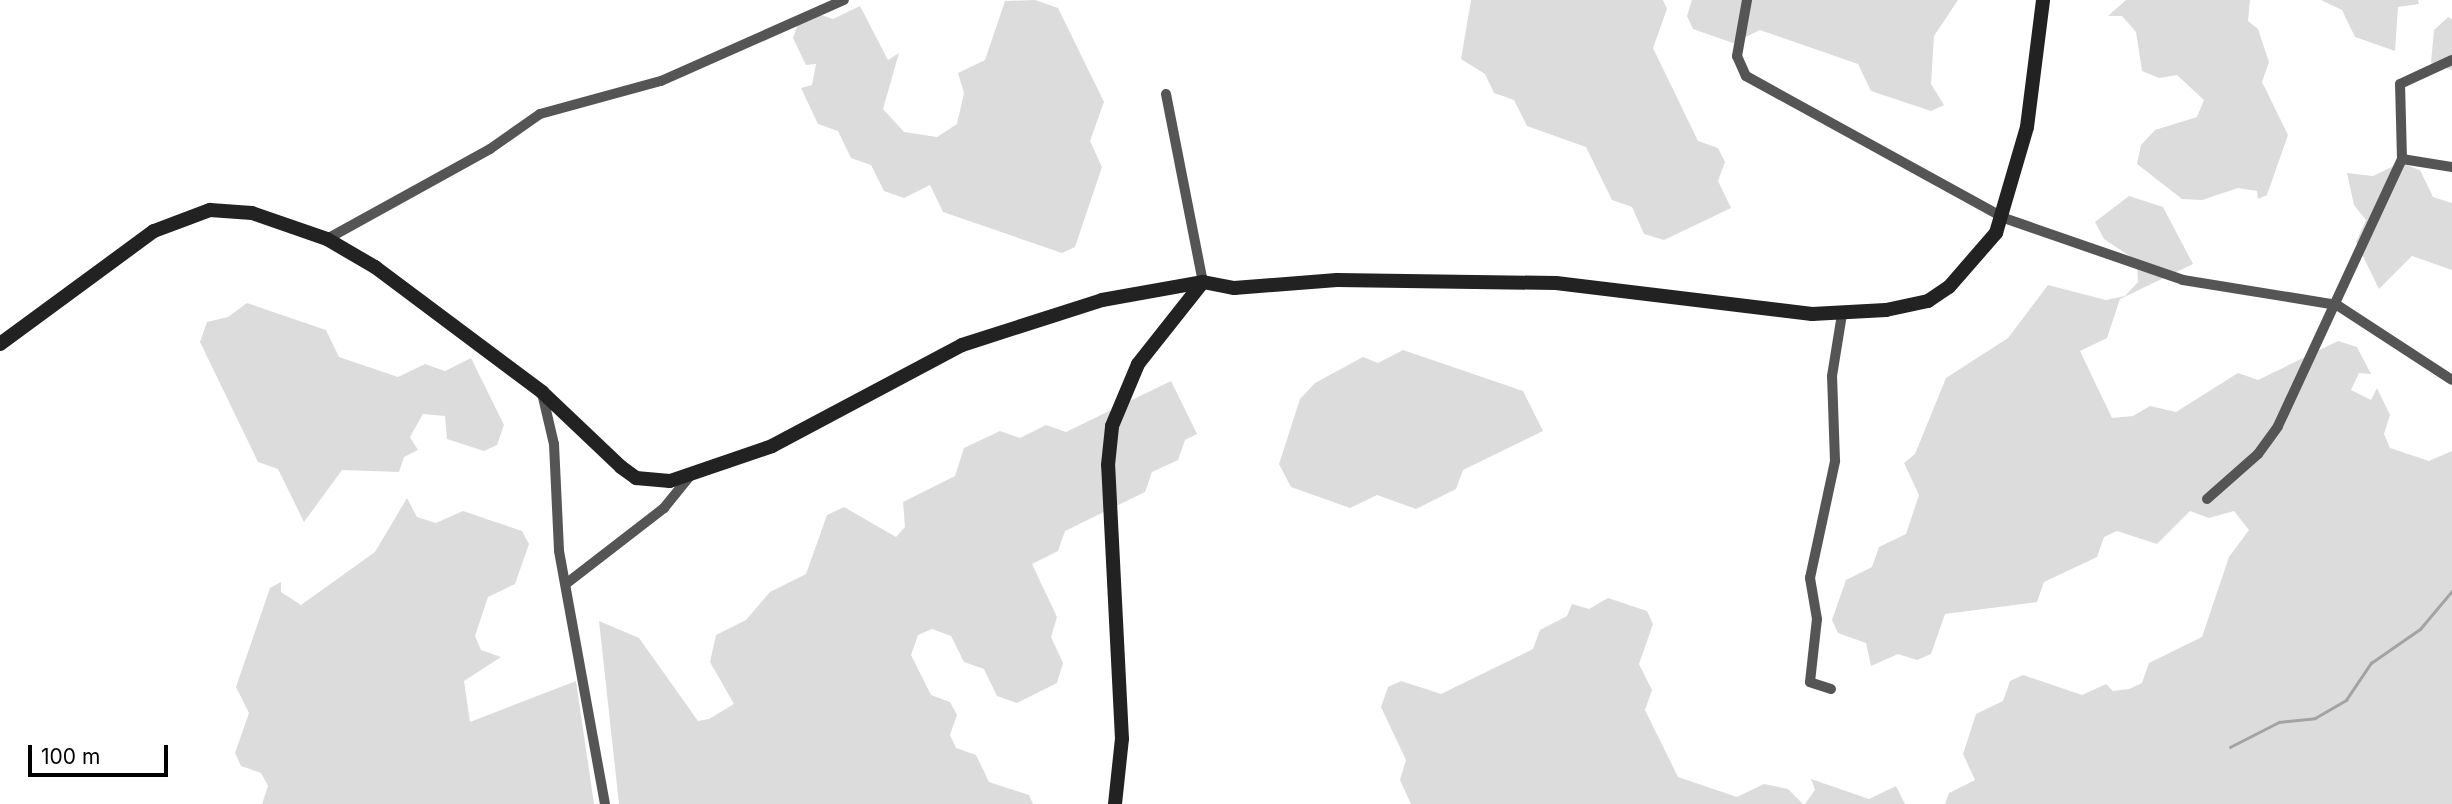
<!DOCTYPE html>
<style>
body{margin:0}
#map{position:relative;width:2452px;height:804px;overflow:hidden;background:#fff;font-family:Inter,sans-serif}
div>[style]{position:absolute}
.green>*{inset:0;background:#dcdcdc}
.stream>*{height:2.5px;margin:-1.25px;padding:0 1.25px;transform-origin:1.25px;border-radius:1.25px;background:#a3a3a3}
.street>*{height:10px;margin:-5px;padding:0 5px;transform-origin:5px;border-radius:5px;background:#555}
.secondary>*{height:14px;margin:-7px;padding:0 7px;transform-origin:7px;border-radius:7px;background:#222}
span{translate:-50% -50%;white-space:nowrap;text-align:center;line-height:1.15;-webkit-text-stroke:7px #fff;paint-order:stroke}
.scale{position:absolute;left:28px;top:745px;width:140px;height:32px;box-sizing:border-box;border:4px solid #000;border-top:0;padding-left:9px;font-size:21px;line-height:24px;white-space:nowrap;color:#000;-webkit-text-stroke:5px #fff;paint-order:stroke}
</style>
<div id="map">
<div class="green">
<div style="clip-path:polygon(1035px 0,1058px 8px,1104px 102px,1090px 141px,1102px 167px,1075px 247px,1062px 253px,943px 212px,930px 185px,904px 198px,884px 191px,871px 165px,851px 158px,838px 131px,818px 124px,801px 88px,812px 85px,816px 64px,806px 65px,793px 38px,800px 18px,813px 12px,833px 19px,860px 6px,888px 60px,899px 53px,883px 109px,904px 132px,937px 137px,957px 124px,964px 93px,958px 73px,985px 60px,1005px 1px)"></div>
<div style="clip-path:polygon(1471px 0,1663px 0,1667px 9px,1653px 48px,1698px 141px,1718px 148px,1725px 162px,1718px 181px,1731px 208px,1664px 240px,1644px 234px,1632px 207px,1612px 200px,1586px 147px,1527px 126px,1514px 100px,1494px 93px,1485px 74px,1461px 59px)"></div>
<div style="clip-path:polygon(1692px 0,1958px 0,1934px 36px,1931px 84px,1944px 105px,1931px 111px,1871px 91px,1858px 64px,1760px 30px,1733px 43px,1693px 29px,1687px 16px)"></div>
<div style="clip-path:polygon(2126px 0,2250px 0,2248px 21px,2258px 29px,2269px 62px,2262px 82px,2288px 135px,2267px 195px,2258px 199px,2257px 191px,2238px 188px,2202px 200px,2182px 199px,2137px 164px,2141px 145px,2155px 130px,2197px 117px,2204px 100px,2177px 75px,2159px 78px,2142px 71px,2136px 32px,2122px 16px,2108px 16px)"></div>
<div style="clip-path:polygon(2321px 0,2418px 0,2419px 4px,2398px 7px,2395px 51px,2355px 37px,2342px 10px)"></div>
<div style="clip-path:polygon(2448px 17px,2452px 19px,2452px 70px,2431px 63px,2434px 30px)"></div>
<div style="clip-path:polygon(2400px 163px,2420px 170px,2433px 197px,2452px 203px,2452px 270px,2412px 256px,2379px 289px,2356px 242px,2366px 220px,2354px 205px,2347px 173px,2373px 176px)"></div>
<div style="clip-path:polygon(2129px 196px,2163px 207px,2193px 264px,2120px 299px,2107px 338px,2080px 351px,2112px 418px,2133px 416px,2150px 406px,2176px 412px,2238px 373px,2258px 380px,2338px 341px,2357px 347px,2371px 374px,2359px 373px,2351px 390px,2371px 400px,2377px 388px,2390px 415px,2384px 434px,2390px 448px,2429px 461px,2452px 451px,2452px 804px,1945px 804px,1949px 793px,1975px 780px,1963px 754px,1976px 714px,2003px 701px,2010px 681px,2023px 675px,2082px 695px,2106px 684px,2113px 691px,2129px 689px,2142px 683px,2149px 663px,2202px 637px,2229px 557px,2249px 530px,2234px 511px,2209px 518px,2190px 511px,2157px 544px,2117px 531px,2104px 537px,2097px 557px,2044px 582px,2037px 602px,1945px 614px,1931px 654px,1917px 660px,1898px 654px,1871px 666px,1866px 643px,1838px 633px,1832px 620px,1846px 580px,1872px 567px,1879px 547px,1906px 534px,1919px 495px,1904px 463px,1915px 454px,1946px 378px,2008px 338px,2048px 285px,2106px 300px,2125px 296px,2138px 282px,2137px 261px,2104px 239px,2095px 222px)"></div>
<div style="clip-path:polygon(247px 303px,326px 330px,339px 357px,398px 377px,425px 364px,445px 371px,471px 358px,504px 425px,497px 445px,484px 451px,447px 439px,445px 416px,423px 414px,410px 437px,418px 450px,404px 457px,399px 472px,342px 470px,304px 522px,278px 469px,258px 462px,200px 342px,207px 322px,228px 317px)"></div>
<div style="clip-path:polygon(1403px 350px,1523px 391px,1543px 431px,1463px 470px,1456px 489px,1416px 509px,1377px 495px,1350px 508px,1291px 487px,1279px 464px,1300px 399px,1315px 383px,1363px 357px,1378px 363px)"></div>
<div style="clip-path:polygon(1171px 381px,1197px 434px,1185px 440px,1178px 460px,1152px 472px,1145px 492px,1065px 531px,1058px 551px,1032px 564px,1057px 617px,1051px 637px,1063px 663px,1057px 683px,1017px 703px,997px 696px,984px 669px,964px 662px,951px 636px,932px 629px,918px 635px,911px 655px,931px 695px,950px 702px,957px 715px,950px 735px,956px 748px,976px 755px,989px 782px,1029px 795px,1033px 804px,619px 804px,599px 621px,639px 638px,698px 721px,709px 719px,734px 704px,710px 662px,716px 635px,746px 620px,770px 592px,806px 574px,827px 515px,844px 507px,896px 537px,905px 527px,903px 502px,955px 476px,964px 448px,1000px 431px,1020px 438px,1046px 425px,1066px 432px)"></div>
<div style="clip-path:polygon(407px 498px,417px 517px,436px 523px,463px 511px,522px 531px,529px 544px,515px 584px,488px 597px,475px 636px,481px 650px,501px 657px,464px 681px,470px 722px,576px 681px,594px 804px,262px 804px,268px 786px,261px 773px,241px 766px,235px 753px,249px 713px,236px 687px,270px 588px,281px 582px,281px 592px,301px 605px,375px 552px)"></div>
<div style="clip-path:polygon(1608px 598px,1647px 611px,1653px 624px,1639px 664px,1652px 690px,1645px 710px,1678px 777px,1737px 797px,1764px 784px,1788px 789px,1803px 804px,1411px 804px,1400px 780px,1406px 760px,1381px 707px,1388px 687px,1401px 681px,1441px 694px,1533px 649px,1540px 630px,1567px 616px,1572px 604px,1589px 609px)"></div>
<div style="clip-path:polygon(1811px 779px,1869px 799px,1896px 786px,1905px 804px,1805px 804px,1815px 790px)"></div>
</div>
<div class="stream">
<div style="left:2230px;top:747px;width:55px;rotate:-27deg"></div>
<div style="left:2279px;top:722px;width:36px;rotate:-6deg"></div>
<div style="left:2315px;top:718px;width:36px;rotate:-30deg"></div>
<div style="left:2346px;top:700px;width:45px;rotate:-56deg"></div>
<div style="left:2371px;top:663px;width:60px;rotate:-34.8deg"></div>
<div style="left:2420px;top:629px;width:50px;rotate:-49.9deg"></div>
</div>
<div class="street">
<div style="left:1747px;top:0;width:57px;rotate:100.1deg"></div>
<div style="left:1737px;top:56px;width:22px;rotate:66deg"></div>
<div style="left:1746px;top:76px;width:294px;rotate:28.8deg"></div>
<div style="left:2004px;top:218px;width:189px;rotate:19.1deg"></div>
<div style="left:2183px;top:280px;width:156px;rotate:9.2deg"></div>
<div style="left:2337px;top:305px;width:137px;rotate:33.1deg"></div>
<div style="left:1166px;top:94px;width:192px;rotate:78.9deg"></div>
<div style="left:2402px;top:159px;width:75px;rotate:-91.5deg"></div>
<div style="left:2400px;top:84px;width:57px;rotate:-24.8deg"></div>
<div style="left:327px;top:239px;width:186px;rotate:-28.9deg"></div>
<div style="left:490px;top:149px;width:61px;rotate:-35deg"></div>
<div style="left:540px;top:114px;width:125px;rotate:-15.3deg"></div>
<div style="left:661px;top:81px;width:200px;rotate:-23.9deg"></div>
<div style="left:542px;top:393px;width:52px;rotate:76.8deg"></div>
<div style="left:554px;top:444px;width:107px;rotate:87.3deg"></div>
<div style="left:559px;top:551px;width:257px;rotate:79.7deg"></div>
<div style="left:2207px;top:499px;width:68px;rotate:-41.4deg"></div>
<div style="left:2258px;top:454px;width:34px;rotate:-54deg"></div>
<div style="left:2278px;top:426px;width:294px;rotate:-65.1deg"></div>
<div style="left:2402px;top:159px;width:51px;rotate:9.1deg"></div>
<div style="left:567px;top:583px;width:123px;rotate:-37.7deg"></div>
<div style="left:664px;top:508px;width:41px;rotate:-50.9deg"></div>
<div style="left:1831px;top:689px;width:22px;rotate:-162deg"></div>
<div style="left:1810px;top:682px;width:63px;rotate:-83.7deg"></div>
<div style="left:1817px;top:619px;width:42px;rotate:-99.7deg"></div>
<div style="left:1810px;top:578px;width:120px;rotate:-77.9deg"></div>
<div style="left:1835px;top:461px;width:85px;rotate:-92deg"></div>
<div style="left:1832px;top:376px;width:63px;rotate:-80.8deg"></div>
</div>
<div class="secondary">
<div style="left:0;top:344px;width:191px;rotate:-36.3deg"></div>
<div style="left:154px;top:231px;width:60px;rotate:-20.6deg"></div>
<div style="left:210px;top:210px;width:42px;rotate:4.1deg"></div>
<div style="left:252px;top:213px;width:79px;rotate:19.1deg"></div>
<div style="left:327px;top:239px;width:56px;rotate:30.3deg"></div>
<div style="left:375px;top:267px;width:209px;rotate:36.8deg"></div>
<div style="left:542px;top:392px;width:109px;rotate:43.5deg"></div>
<div style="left:621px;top:467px;width:19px;rotate:36deg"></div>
<div style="left:636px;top:478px;width:34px;rotate:5deg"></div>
<div style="left:670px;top:481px;width:108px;rotate:-18.9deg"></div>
<div style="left:772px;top:446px;width:215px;rotate:-28deg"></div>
<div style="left:962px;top:345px;width:147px;rotate:-17.8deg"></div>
<div style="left:1102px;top:300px;width:103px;rotate:-10.1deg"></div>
<div style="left:1203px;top:282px;width:32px;rotate:11deg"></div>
<div style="left:1234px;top:288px;width:103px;rotate:-4.4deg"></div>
<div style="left:1337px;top:280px;width:219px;rotate:0.8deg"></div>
<div style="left:1556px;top:283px;width:258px;rotate:6.9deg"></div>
<div style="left:1812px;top:314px;width:74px;rotate:-3.1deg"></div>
<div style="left:1886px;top:310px;width:43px;rotate:-12.1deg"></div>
<div style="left:1928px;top:301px;width:25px;rotate:-34deg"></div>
<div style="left:1949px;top:287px;width:72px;rotate:-49deg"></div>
<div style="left:1996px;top:233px;width:110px;rotate:-73.7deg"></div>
<div style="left:2027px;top:127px;width:128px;rotate:-82.8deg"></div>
<div style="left:1115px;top:804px;width:65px;rotate:-83.9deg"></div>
<div style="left:1122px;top:739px;width:274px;rotate:-92.9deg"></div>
<div style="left:1108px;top:465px;width:39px;rotate:-84deg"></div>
<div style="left:1112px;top:426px;width:67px;rotate:-67.2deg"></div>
<div style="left:1138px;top:364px;width:105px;rotate:-51.6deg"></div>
</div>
<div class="scale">100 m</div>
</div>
